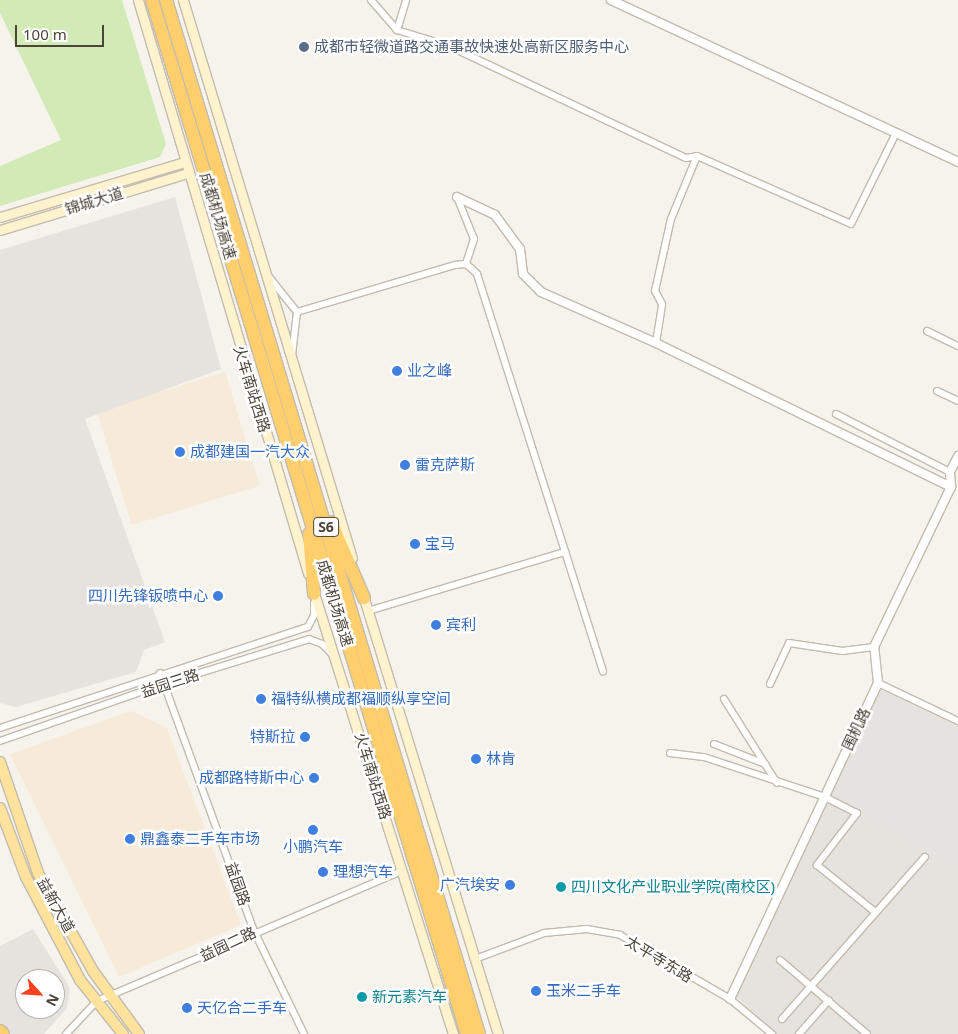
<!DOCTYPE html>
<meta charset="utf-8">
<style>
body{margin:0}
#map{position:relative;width:958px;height:1034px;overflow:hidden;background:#f6f3ec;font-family:"Noto Sans","Noto Sans SC",sans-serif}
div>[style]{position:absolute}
.commercial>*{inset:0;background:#f7ead8;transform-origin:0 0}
.industrial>*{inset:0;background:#e6e2dd}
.green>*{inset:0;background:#d2eab5}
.parking>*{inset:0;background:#e5e3e0}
.roads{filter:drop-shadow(1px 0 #c2bbae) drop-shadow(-1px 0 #c2bbae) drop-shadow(0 1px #c2bbae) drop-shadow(0 -1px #c2bbae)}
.minor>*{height:6px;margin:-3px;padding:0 3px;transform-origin:3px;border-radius:3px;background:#fff}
.tertiary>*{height:8px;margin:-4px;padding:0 4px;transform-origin:4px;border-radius:4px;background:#fff}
.secondary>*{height:9px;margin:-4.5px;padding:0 4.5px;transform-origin:4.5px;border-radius:4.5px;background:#fff3cd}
.primary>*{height:10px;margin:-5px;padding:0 5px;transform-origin:5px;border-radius:5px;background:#ffe39c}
.motorway>*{height:12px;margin:-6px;padding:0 6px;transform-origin:6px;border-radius:6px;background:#ffcf6e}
.dots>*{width:14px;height:14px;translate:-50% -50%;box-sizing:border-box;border:2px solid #fff;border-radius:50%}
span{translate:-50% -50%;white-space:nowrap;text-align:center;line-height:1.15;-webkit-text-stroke:5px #fff;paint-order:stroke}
.shield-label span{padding:1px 4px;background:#fff;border:1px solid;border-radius:4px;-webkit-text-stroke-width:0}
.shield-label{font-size:14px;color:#4b4439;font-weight:700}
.service-label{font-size:15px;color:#4e5e75}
.left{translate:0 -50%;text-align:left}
.street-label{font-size:15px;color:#4b4439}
.shop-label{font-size:15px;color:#366cbe}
.right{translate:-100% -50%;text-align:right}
.culture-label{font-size:15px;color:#0d838f}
.north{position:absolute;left:15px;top:969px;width:50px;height:50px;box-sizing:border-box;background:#fff;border:1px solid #b7b4b0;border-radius:50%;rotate:116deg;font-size:14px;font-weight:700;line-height:20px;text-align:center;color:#4b4439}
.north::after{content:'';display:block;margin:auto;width:18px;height:22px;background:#fc3f1d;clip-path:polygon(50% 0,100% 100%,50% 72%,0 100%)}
.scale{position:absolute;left:15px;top:25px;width:89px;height:22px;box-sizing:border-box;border:2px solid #4b4439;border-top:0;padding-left:6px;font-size:15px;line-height:18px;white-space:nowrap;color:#4b4439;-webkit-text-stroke:4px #fff;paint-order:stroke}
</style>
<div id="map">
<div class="commercial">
<div style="left:225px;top:372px;width:119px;height:134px;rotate:73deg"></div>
<div style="clip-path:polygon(131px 711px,167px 728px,241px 925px,119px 977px,10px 754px)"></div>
</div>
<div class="industrial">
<div style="clip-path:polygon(175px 197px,221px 369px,85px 419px,165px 642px,144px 650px,136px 672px,16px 707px,0 703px,0 250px)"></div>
<div style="clip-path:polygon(831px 795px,958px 866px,958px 1034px,776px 1034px,735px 996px)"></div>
<div style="clip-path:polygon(evenodd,33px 929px,70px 988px,67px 1008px,44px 1034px,11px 1034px,0 1024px,0 946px,33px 929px,25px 979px,55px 979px,55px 1009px,25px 1009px,25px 979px)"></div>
</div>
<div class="green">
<div style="clip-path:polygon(0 0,122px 0,166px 144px,160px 157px,0 206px,0 166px,61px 140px,0 13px)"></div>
</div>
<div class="parking">
<div style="clip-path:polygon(879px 689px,958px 726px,958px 866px,831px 795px)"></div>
</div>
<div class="roads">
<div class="minor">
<div style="left:371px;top:0;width:40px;rotate:49deg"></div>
<div style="left:397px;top:30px;width:54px;rotate:17.1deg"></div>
<div style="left:449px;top:46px;width:262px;rotate:25.3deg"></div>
<div style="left:686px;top:158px;width:11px;rotate:-10deg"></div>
<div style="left:697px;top:156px;width:168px;rotate:23.8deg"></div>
<div style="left:851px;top:224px;width:102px;rotate:-63.7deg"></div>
<div style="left:397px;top:30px;width:31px;rotate:-73deg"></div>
<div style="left:457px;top:197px;width:45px;rotate:68deg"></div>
<div style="left:474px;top:239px;width:26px;rotate:108deg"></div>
<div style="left:269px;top:277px;width:45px;rotate:51.3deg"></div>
<div style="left:297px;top:312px;width:43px;rotate:96.6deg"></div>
<div style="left:297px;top:312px;width:165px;rotate:-16.6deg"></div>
<div style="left:455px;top:265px;width:11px;rotate:-5deg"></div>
<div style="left:466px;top:264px;width:8px;rotate:40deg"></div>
<div style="left:472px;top:269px;width:7px;rotate:45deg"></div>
<div style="left:477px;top:274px;width:417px;rotate:72.4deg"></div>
<div style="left:927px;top:331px;width:34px;rotate:26deg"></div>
<div style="left:656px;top:343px;width:39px;rotate:-81deg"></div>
<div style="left:662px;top:304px;width:15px;rotate:-118deg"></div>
<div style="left:655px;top:291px;width:74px;rotate:-77.5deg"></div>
<div style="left:671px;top:219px;width:68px;rotate:-67.6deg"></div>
<div style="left:937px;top:391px;width:23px;rotate:25deg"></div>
<div style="left:836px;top:414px;width:128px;rotate:27deg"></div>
<div style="left:368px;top:611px;width:206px;rotate:-16.7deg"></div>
<div style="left:160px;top:673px;width:275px;rotate:70deg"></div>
<div style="left:254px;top:931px;width:114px;rotate:64.1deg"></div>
<div style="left:878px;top:683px;width:89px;rotate:25.4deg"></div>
<div style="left:770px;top:684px;width:45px;rotate:-65.1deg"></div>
<div style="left:789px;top:643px;width:54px;rotate:8.6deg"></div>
<div style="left:842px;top:651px;width:32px;rotate:-7deg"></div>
<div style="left:724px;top:699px;width:99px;rotate:57.8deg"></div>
<div style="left:0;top:728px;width:324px;rotate:-18.2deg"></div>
<div style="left:308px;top:627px;width:13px;rotate:-63deg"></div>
<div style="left:314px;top:615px;width:12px;rotate:-90deg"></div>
<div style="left:0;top:741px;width:174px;rotate:-19.2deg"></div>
<div style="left:164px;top:684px;width:152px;rotate:-17.2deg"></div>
<div style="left:309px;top:639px;width:14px;rotate:21deg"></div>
<div style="left:322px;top:644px;width:14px;rotate:45deg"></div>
<div style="left:714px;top:744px;width:55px;rotate:21.4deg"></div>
<div style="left:670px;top:753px;width:34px;rotate:7deg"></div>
<div style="left:704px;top:757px;width:127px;rotate:18.3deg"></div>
<div style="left:825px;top:797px;width:36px;rotate:27deg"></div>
<div style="left:857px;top:813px;width:66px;rotate:127.6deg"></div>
<div style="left:817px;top:865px;width:75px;rotate:39deg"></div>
<div style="left:475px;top:959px;width:74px;rotate:-20.6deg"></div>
<div style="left:544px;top:933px;width:43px;rotate:-5.3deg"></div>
<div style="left:587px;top:929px;width:34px;rotate:10deg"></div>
<div style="left:620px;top:935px;width:127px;rotate:30.2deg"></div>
<div style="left:730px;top:999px;width:55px;rotate:39.8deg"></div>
<div style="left:780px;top:960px;width:114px;rotate:40.4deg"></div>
<div style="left:782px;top:1019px;width:216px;rotate:-48.6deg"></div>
<div style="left:66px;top:1034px;width:45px;rotate:-46.8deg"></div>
<div style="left:97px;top:1001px;width:332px;rotate:-23.1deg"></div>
<div style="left:799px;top:1034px;width:45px;rotate:-48.6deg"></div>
</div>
<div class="tertiary">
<div style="left:611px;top:0;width:383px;rotate:25deg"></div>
<div style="left:457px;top:197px;width:42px;rotate:25.3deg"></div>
<div style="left:495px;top:215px;width:42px;rotate:53.7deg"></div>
<div style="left:520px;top:249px;width:25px;rotate:83deg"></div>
<div style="left:523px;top:274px;width:25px;rotate:45deg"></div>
<div style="left:541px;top:292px;width:126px;rotate:23.9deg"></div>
<div style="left:656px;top:343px;width:328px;rotate:26deg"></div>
<div style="left:730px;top:999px;width:349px;rotate:-64.9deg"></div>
<div style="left:878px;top:683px;width:36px;rotate:-96deg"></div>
<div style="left:874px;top:647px;width:178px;rotate:-64.3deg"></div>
<div style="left:951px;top:487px;width:15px;rotate:-94deg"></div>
<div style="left:950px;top:472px;width:18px;rotate:-63deg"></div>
</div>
<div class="secondary">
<div style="left:138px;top:0;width:598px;rotate:73.48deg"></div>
<div style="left:183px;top:0;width:583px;rotate:73.15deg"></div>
<div style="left:0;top:217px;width:193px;rotate:-16.6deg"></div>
<div style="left:0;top:230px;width:196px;rotate:-16.9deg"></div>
<div style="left:313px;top:590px;width:466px;rotate:72.5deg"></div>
<div style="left:362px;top:592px;width:462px;rotate:72.9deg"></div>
</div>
<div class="primary">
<div style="left:0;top:762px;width:117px;rotate:71.1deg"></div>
<div style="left:38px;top:873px;width:112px;rotate:60.7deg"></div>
<div style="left:93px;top:971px;width:78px;rotate:53.9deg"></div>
<div style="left:0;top:808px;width:74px;rotate:69.4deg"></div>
<div style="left:26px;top:877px;width:116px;rotate:62.3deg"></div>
<div style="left:80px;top:980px;width:69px;rotate:51.5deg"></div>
</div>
<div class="motorway">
<div style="left:152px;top:0;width:1081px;rotate:73.06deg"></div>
<div style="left:166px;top:0;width:1080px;rotate:73.16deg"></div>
<div style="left:331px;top:522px;width:83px;rotate:66.5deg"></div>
<div style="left:309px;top:534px;width:60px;rotate:85.2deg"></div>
<div style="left:0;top:1031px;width:4px;rotate:45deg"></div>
</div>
</div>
<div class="dots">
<div style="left:304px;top:47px;background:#5c6f8a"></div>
<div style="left:397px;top:371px;background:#3f7fe0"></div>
<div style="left:180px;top:452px;background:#3f7fe0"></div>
<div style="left:405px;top:465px;background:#3f7fe0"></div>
<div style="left:415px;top:544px;background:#3f7fe0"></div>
<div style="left:218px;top:596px;background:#3f7fe0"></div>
<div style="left:436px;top:625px;background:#3f7fe0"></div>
<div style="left:261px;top:699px;background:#3f7fe0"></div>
<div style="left:305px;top:737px;background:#3f7fe0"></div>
<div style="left:476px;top:759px;background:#3f7fe0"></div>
<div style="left:314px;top:778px;background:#3f7fe0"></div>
<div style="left:313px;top:830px;background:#3f7fe0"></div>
<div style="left:130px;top:839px;background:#3f7fe0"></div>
<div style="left:323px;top:872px;background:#3f7fe0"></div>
<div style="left:510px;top:885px;background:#3f7fe0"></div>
<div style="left:561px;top:887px;background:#0f9aa8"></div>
<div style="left:536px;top:991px;background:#3f7fe0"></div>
<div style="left:362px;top:997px;background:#0f9aa8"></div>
<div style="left:187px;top:1008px;background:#3f7fe0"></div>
</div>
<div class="shield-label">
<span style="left:326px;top:527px">S6</span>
</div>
<div class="service-label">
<span class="left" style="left:314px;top:47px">成都市轻微道路交通事故快速处高新区服务中心</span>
</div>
<div class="street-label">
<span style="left:94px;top:201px;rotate:-17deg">锦城大道</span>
<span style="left:218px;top:216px;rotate:73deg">成都机场高速</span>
<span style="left:252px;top:389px;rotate:73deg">火车南站西路</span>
<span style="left:335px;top:603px;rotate:73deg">成都机场高速</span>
<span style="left:170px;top:683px;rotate:-18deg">益园三路</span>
<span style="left:856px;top:729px;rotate:-65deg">围机路</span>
<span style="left:373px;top:776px;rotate:73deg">火车南站西路</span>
<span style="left:238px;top:884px;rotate:71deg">益园路</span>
<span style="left:56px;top:905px;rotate:61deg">益新大道</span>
<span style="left:228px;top:944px;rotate:-25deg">益园二路</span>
<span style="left:659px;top:959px;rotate:31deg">太平寺东路</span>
</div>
<div class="shop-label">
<span class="left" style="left:407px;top:371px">业之峰</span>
<span class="left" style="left:190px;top:452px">成都建国一汽大众</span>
<span class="left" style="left:415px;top:465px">雷克萨斯</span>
<span class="left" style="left:425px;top:544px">宝马</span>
<span class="right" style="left:208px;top:596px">四川先锋钣喷中心</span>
<span class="left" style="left:446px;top:625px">宾利</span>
<span class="left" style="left:271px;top:699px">福特纵横成都福顺纵享空间</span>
<span class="right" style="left:295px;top:737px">特斯拉</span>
<span class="left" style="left:486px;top:759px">林肯</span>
<span class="right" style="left:304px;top:778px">成都路特斯中心</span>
<span class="left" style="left:140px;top:839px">鼎鑫泰二手车市场</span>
<span style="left:313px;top:847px">小鹏汽车</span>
<span class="left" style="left:333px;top:872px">理想汽车</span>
<span class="right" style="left:500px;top:885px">广汽埃安</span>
<span class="left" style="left:546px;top:991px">玉米二手车</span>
<span class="left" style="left:197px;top:1008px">天亿合二手车</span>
</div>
<div class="culture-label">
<span class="left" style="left:571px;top:887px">四川文化产业职业学院(南校区)</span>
<span class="left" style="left:372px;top:997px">新元素汽车</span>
</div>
<div class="north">N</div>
<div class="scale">100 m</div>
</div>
